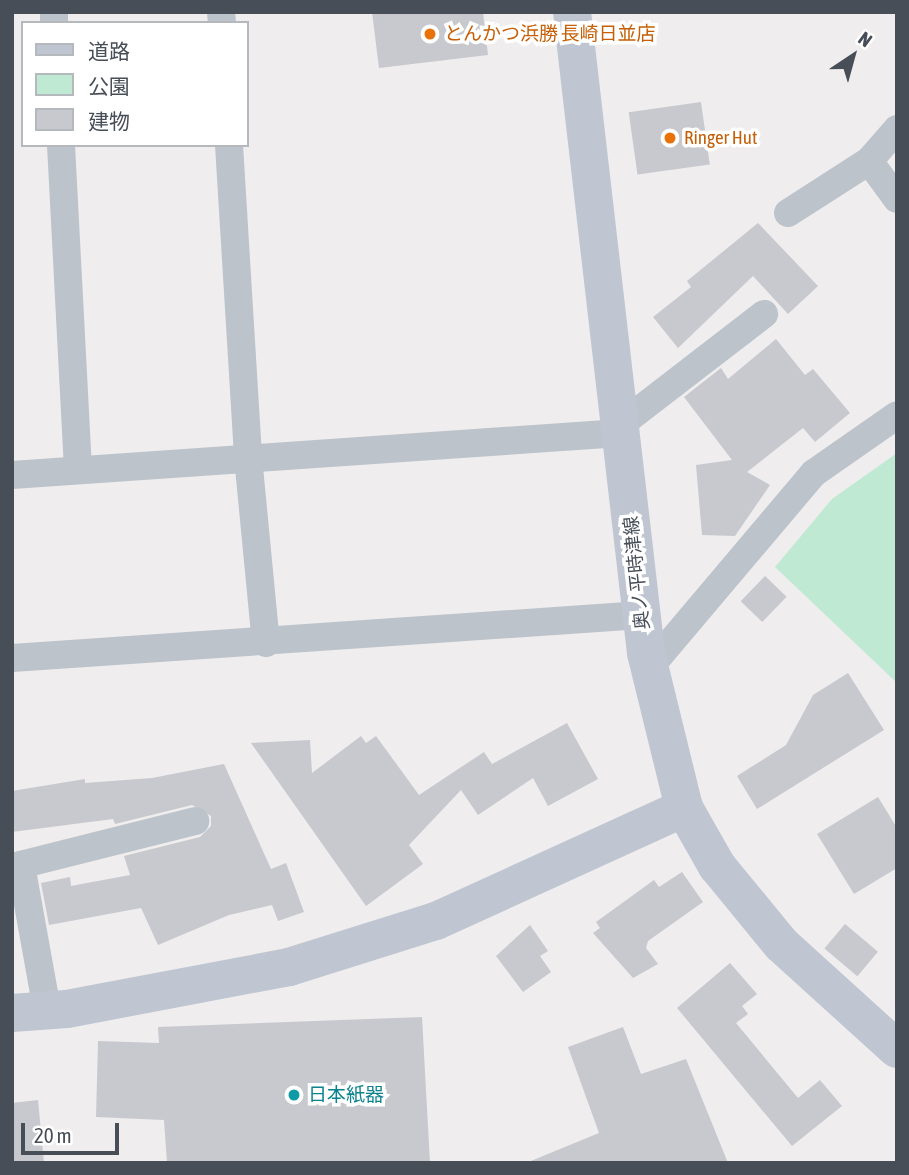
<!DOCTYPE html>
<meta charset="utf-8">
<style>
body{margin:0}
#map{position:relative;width:909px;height:1175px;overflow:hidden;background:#efeded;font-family:"Asap Condensed","Noto Sans JP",sans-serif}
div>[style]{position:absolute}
.green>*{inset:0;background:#bfe9d3}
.building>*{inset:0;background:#c7c9cf;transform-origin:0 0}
.street>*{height:28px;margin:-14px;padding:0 14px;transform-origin:14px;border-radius:14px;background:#bcc3cb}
.secondary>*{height:38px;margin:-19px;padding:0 19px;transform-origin:19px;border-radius:19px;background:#bfc6d2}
.dots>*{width:19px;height:19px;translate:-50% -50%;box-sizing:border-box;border:4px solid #fff;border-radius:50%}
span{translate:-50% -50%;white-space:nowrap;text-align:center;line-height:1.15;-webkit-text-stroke:7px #fff;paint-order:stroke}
.food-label{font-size:19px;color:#c56008}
.left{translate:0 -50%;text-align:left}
.street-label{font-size:19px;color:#474e58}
.culture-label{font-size:19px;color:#0d838f}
.frame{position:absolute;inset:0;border:14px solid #474e58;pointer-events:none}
.legend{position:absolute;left:21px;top:21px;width:228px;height:126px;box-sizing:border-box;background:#fff;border:2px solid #b5b8bc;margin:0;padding:9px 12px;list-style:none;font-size:21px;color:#474e58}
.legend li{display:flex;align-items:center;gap:14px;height:35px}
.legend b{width:35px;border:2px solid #b5b8bc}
.north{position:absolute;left:818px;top:21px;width:70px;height:70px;-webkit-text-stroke:5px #fff;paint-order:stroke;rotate:36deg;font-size:19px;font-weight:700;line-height:28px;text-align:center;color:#474e58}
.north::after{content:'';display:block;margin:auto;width:24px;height:32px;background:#474e58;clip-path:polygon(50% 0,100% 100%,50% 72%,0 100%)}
.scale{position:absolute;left:21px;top:1123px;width:98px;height:32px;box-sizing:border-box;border:4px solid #474e58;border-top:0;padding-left:9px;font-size:21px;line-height:24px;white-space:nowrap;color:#474e58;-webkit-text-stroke:5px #fff;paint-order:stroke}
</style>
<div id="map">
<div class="green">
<div style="clip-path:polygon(897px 453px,897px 683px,775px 567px,832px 499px)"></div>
</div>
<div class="building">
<div style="clip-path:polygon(372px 12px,483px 12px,488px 55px,379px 68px)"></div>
<div style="left:701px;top:102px;width:63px;height:73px;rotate:82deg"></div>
<div style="clip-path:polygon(758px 223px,818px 286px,788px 314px,753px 276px,678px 348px,653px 317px,691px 287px,687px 281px)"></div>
<div style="clip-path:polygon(776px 339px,805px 375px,813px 369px,850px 413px,815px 442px,803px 428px,747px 472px,770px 485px,735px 536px,702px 535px,696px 465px,732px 460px,684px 397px,721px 368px,728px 379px)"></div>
<div style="left:765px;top:576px;width:30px;height:35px;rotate:44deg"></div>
<div style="clip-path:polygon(848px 673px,884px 730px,757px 809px,737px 776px,786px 745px,813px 695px)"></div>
<div style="clip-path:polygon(567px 723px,598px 779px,548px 806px,533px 778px,478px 815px,461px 790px,409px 845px,423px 864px,366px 906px,251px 743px,310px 740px,312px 773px,361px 736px,366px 743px,376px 736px,419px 795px,484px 752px,492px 764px)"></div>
<div style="clip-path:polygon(224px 764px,271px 869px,286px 863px,304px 912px,278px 921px,272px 905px,229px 915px,158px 945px,141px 908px,49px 925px,41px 883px,70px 877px,71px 886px,130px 875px,124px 856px,200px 837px,211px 826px,211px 816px,192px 805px,115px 824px,113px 819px,12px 832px,12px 791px,85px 779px,85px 783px,152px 778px)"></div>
<div style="clip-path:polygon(878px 797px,897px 828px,897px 868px,854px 894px,817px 834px)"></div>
<div style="clip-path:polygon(682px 872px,703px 902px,648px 941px,646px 948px,658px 964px,633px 978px,593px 933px,600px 928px,596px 922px,654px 880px,659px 887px)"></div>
<div style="left:845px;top:924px;width:43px;height:32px;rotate:40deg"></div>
<div style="clip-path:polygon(530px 925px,548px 951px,540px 956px,551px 972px,523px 992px,496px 956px)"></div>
<div style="clip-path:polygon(730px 963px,757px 994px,742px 1006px,748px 1014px,736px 1023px,798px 1098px,820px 1080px,842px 1106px,792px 1146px,677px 1008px)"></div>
<div style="clip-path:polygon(422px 1017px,430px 1163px,167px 1163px,164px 1120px,96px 1117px,98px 1041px,159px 1043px,158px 1027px)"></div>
<div style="clip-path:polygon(623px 1027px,641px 1074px,686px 1059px,728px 1163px,526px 1163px,599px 1133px,568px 1047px)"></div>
<div style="clip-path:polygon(38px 1100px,44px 1163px,12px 1163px,12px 1103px)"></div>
</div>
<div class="street">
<div style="left:54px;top:12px;width:11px;rotate:90deg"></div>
<div style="left:221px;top:12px;width:11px;rotate:85deg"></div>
<div style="left:897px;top:129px;width:43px;rotate:131.2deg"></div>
<div style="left:869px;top:161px;width:47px;rotate:53.6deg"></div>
<div style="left:61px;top:145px;width:325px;rotate:87deg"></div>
<div style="left:229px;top:145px;width:313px;rotate:86.5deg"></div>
<div style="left:248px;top:457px;width:187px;rotate:84.5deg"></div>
<div style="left:788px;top:213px;width:96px;rotate:-32.7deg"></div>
<div style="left:620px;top:425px;width:182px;rotate:-37.6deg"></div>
<div style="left:12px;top:475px;width:610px;rotate:-3.95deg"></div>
<div style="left:12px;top:658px;width:631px;rotate:-3.9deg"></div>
<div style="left:649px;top:668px;width:255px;rotate:-49.8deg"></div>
<div style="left:814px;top:473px;width:101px;rotate:-34.9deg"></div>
<div style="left:21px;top:865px;width:147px;rotate:79.8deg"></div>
<div style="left:12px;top:867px;width:189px;rotate:-14.1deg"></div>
</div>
<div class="secondary">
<div style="left:572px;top:12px;width:645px;rotate:83.41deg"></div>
<div style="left:646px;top:653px;width:160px;rotate:76.2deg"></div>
<div style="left:684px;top:808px;width:67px;rotate:60.4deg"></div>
<div style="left:717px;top:866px;width:101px;rotate:50.6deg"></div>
<div style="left:781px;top:944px;width:156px;rotate:42.2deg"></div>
<div style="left:12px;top:1013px;width:55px;rotate:-4.2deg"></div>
<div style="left:67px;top:1009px;width:226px;rotate:-10.7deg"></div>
<div style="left:289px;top:967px;width:154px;rotate:-17.4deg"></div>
<div style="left:436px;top:921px;width:273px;rotate:-24.5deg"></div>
</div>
<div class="dots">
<div style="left:430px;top:34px;background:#e8710a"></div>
<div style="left:670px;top:138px;background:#e8710a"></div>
<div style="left:294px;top:1095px;background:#0f9aa8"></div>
</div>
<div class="food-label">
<span class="left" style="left:444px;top:34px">とんかつ浜勝 長崎日並店</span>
<span class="left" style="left:684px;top:138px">Ringer Hut</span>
</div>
<div class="street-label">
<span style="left:637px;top:573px;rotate:-96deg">奥ノ平時津線</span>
</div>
<div class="culture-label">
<span class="left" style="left:308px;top:1095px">日本紙器</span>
</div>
<div class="frame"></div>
<ul class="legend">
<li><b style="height:9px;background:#bfc6d2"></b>道路</li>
<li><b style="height:19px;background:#bfe9d3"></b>公園</li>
<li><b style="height:19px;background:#c7c9cf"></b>建物</li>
</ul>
<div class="north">N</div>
<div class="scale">20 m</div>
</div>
